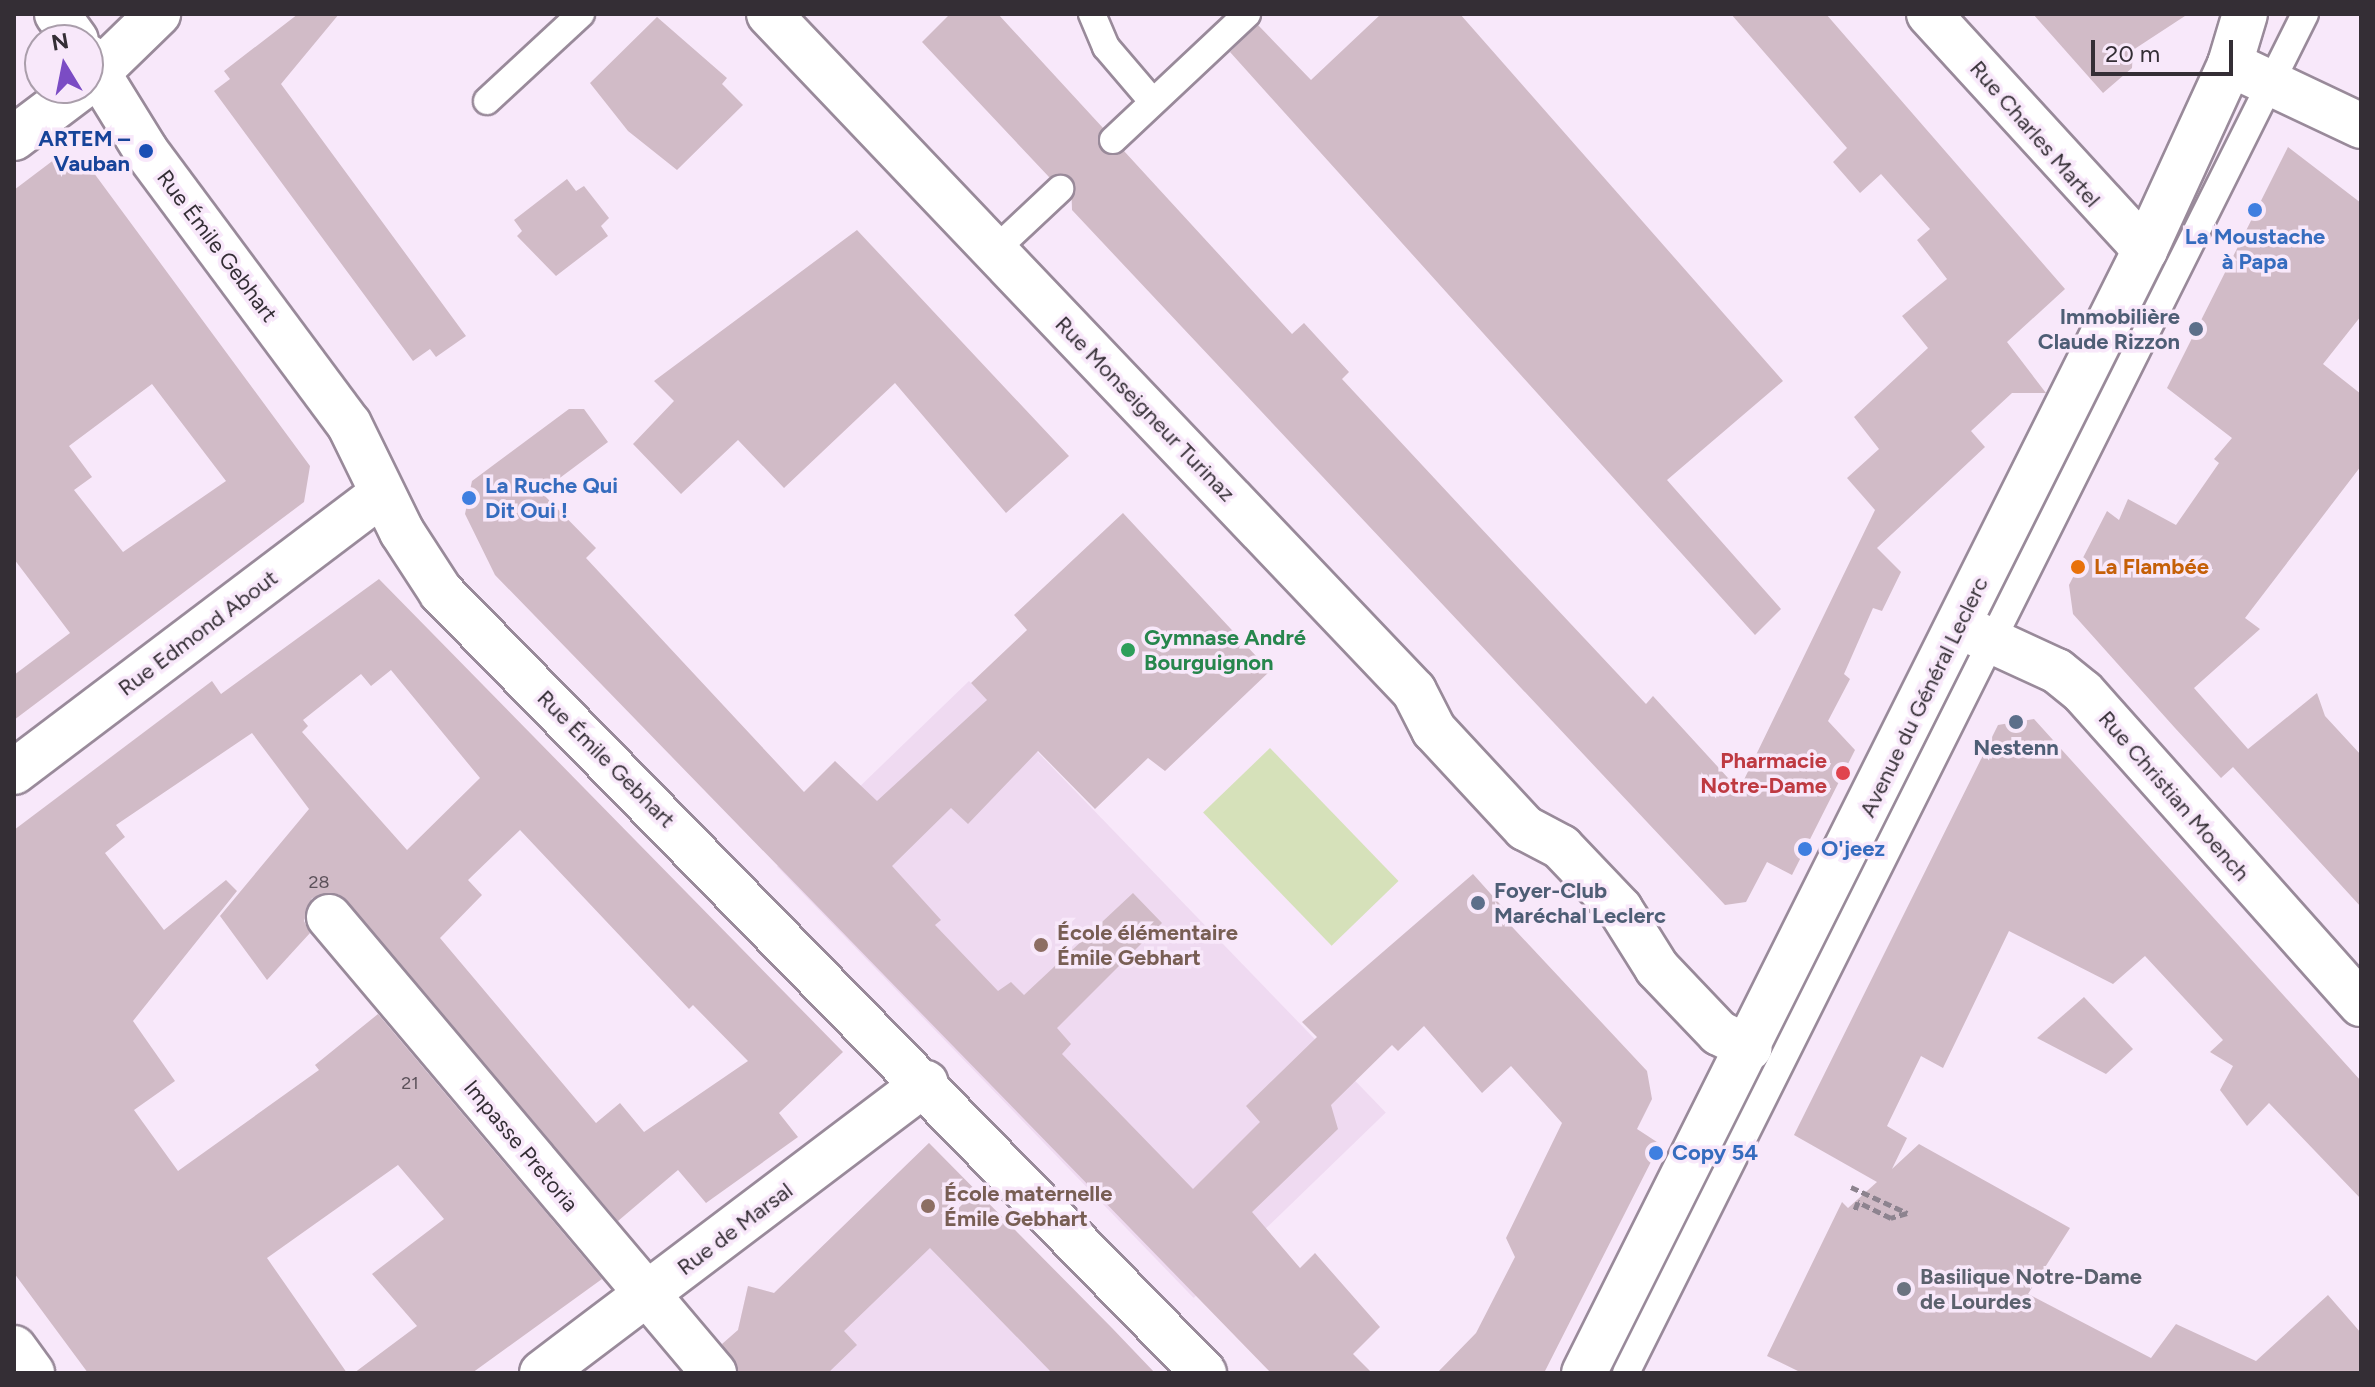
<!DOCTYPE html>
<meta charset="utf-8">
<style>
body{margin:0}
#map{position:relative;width:2375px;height:1387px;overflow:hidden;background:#f8e8fa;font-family:Figtree,sans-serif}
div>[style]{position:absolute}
.built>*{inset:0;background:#efdaf1;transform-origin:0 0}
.green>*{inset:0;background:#d6e1ba;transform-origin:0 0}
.building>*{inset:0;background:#d1bbc7}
.path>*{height:5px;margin-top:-2.5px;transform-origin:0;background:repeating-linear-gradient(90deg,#8d838f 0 8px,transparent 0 12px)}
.roads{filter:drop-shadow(2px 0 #998a9a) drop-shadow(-2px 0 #998a9a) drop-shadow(0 2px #998a9a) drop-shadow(0 -2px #998a9a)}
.service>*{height:26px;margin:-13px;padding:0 13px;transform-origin:13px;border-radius:13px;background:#fff}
.minor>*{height:44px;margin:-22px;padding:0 22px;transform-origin:22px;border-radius:22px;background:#fff}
.tertiary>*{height:44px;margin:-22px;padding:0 22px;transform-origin:22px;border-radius:22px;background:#fff}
.dots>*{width:22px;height:22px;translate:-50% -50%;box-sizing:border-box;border:4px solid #f8e8fa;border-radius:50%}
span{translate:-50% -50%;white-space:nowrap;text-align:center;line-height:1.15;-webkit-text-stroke:7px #f8e8fa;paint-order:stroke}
.number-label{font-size:18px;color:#5b515a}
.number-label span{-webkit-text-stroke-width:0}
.street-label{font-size:22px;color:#342e35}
.transit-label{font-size:22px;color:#164399;font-weight:700}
.right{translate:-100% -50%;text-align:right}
.shop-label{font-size:22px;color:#366cbe;font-weight:700}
.left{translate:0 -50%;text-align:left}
.service-label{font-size:22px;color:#4e5e75;font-weight:700}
.food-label{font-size:22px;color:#c56008;font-weight:700}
.leisure-label{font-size:22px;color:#27864d;font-weight:700}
.health-label{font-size:22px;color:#be3a42;font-weight:700}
.education-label{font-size:22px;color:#785e54;font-weight:700}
.worship-label{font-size:22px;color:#5b616d;font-weight:700}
.frame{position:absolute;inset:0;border:16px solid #342e35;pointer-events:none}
.north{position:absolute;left:24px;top:24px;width:80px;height:80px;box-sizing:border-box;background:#f8e8fa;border:2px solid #aa9eab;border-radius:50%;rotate:350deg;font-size:22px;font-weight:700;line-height:32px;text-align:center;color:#342e35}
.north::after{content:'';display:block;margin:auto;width:28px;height:36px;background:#7b4cc4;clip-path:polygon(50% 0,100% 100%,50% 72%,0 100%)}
.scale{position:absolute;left:2091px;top:40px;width:142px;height:36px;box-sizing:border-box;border:4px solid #342e35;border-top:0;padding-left:10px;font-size:24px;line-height:28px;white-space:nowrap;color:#342e35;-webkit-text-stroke:6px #f8e8fa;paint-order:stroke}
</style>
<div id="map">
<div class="built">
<div style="left:969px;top:681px;width:600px;height:267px;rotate:46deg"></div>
<div style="clip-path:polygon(929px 1143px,1138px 1356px,1120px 1373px,744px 1373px,719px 1347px,738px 1330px,748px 1286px,774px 1293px)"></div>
</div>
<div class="green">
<div style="left:1270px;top:748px;width:185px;height:93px;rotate:46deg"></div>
</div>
<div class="building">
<div style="clip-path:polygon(298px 14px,339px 14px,281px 84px,466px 336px,436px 357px,430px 349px,413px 361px,214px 91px,230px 79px,224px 71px)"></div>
<div style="clip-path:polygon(950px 14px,998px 14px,1103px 128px,1102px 151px,1124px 151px,1292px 334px,1304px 323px,1349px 372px,1342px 379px,1463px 509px,1646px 704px,1653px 696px,1739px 790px,1875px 510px,1847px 478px,1879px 449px,1854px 417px,1928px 348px,1902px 316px,1947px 279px,1917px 240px,1930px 229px,1881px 174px,1860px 193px,1833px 162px,1847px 148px,1731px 14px,1826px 14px,2065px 289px,2007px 342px,2046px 393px,2012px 393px,1971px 431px,1985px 447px,1877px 548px,1901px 572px,1882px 611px,1873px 608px,1844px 674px,1850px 679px,1828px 721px,1855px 750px,1792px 875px,1767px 862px,1746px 902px,1725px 905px,1072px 210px,1071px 178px,1049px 177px,922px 42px)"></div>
<div style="clip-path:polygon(1381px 14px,1460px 14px,1783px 381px,1667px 480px,1781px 609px,1755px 635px,1230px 52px,1258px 25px,1311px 80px)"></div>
<div style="clip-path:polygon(2033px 14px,2188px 14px,2133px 50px,2132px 68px,2103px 93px)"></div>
<div style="clip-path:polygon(657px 17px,727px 78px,722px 84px,743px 105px,677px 170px,628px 131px,590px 83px)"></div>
<div style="clip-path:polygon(2288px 147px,2361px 203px,2361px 316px,2323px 364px,2361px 394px,2361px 466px,2245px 618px,2260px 629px,2194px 688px,2248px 749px,2317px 693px,2325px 716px,2361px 755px,2361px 907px,2233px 767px,2221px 778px,2175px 728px,2073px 614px,2069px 585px,2107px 511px,2119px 520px,2128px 499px,2176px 525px,2219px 463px,2214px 459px,2232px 438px,2167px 388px)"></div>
<div style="clip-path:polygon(evenodd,55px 159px,88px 165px,310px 466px,304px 502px,14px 720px,14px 675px,70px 633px,14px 559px,14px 190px,55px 159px,152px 384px,226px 481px,123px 552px,74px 490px,92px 477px,69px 446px,152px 384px)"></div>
<div style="clip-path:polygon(567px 179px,576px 191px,584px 186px,609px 218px,601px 226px,608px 236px,556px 276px,517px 236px,522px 231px,514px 220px)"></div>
<div style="clip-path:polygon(857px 230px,1069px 456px,1006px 513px,895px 383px,784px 488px,738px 440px,681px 494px,633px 444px,674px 401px,654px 381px)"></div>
<div style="clip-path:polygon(569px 409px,584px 409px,608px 442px,541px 492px,596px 548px,586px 558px,804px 792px,835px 761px,877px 801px,987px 700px,971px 683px,1027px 630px,1014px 615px,1123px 513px,1270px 671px,1165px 771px,1148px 758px,1095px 809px,1038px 751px,968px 824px,951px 808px,892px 866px,941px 920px,935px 925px,998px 991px,1011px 982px,1024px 995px,1133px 893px,1162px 923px,1057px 1028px,1071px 1044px,1062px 1054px,1193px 1189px,1260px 1122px,1246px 1106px,1317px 1037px,1302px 1022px,1473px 874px,1507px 912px,1502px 916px,1647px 1071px,1652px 1099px,1637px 1129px,1660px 1144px,1544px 1373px,1437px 1373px,1476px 1333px,1515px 1257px,1506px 1238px,1562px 1123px,1511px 1066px,1482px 1093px,1424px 1026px,1398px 1051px,1392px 1045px,1331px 1105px,1338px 1129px,1252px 1212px,1300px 1268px,1315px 1253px,1380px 1327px,1353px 1354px,1372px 1373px,1271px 1373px,495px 575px,465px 514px,472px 481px)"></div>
<div style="clip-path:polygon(evenodd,379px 579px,843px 1052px,779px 1113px,798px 1137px,706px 1203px,678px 1170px,618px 1221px,338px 894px,312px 898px,304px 921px,310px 933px,267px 980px,220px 916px,309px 809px,252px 733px,116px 825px,125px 837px,105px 853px,164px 930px,226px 880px,237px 891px,133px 1021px,175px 1081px,134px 1110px,178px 1171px,319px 1070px,315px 1065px,378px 1014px,602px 1279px,472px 1373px,354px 1373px,417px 1326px,372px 1274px,444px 1219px,398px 1165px,267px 1258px,347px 1373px,88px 1373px,14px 1273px,14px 830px,212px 681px,221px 694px,379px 579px,391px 670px,480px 778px,407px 850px,302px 732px,308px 726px,303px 720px,361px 674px,371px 686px,391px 670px,379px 579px,520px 830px,689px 1009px,693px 1005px,748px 1061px,644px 1132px,620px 1103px,596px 1123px,440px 938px,482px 895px,468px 880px,520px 830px)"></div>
<div style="clip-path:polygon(2034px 719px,2361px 1081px,2361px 1199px,2269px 1103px,2247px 1126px,2220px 1090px,2233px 1066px,2210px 1052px,2223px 1040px,2145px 956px,2113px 984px,2009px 931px,1943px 1068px,1921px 1056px,1887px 1126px,1907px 1138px,1892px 1169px,1919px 1144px,2070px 1228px,2028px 1294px,2151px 1358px,2176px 1324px,2256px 1361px,2328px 1295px,2361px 1333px,2361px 1373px,1802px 1373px,1767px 1356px,1842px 1202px,1848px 1208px,1877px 1182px,1794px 1135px,1998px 725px)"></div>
<div style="clip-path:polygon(2084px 997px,2133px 1049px,2106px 1074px,2037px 1038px)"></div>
<div style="clip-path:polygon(929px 1143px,1112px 1328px,1155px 1373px,1052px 1373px,930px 1248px,844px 1331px,857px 1345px,828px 1373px,738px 1373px,722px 1344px,738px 1330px,748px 1286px,774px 1293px)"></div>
</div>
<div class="path">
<div style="left:1851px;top:1187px;width:62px;rotate:24.9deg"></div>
<div style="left:1907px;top:1213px;width:17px;rotate:163deg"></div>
<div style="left:1891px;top:1218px;width:37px;rotate:-154deg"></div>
<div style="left:1858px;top:1202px;width:9px;rotate:111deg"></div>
</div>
<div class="roads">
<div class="service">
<div style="left:1092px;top:14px;width:36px;rotate:67deg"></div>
<div style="left:1106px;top:47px;width:72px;rotate:49.5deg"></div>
<div style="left:487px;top:101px;width:128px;rotate:-42.8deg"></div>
<div style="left:1113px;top:140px;width:184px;rotate:-43.2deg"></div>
<div style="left:994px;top:251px;width:91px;rotate:-43.2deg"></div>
<div style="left:1626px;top:1373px;width:1519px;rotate:-63.45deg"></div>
</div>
<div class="minor">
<div style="left:769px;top:14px;width:935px;rotate:46.39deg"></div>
<div style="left:1414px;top:691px;width:44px;rotate:62.9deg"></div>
<div style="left:1434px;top:730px;width:134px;rotate:47.1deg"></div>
<div style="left:1525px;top:828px;width:41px;rotate:27.8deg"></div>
<div style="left:1561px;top:847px;width:86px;rotate:46.4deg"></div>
<div style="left:1620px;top:909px;width:70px;rotate:57.9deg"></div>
<div style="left:1657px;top:968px;width:90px;rotate:46.4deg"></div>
<div style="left:1719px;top:1033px;width:34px;rotate:26deg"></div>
<div style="left:1929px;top:14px;width:320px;rotate:47.5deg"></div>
<div style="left:2230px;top:64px;width:145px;rotate:25.3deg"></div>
<div style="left:88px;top:82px;width:98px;rotate:-44.2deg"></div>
<div style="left:14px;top:138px;width:83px;rotate:-37.1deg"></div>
<div style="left:1959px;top:626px;width:108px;rotate:24.7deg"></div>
<div style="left:2057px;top:671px;width:33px;rotate:39deg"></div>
<div style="left:2083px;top:692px;width:418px;rotate:48.3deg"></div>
<div style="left:14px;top:772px;width:461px;rotate:-37.1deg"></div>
<div style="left:329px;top:917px;width:597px;rotate:49.83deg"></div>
<div style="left:542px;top:1373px;width:481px;rotate:-37.1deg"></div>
</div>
<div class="tertiary">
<div style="left:57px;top:14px;width:32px;rotate:54deg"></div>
<div style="left:88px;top:57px;width:110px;rotate:58.3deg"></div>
<div style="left:146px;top:151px;width:340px;rotate:53.4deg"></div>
<div style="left:349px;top:424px;width:120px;rotate:63.9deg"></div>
<div style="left:402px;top:532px;width:72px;rotate:57deg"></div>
<div style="left:441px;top:592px;width:1092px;rotate:45.67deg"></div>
<div style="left:14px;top:1348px;width:31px;rotate:54deg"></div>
<div style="left:1584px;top:1373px;width:1255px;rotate:-63.46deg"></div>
<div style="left:2145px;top:250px;width:205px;rotate:-65.4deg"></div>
<div style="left:2230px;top:64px;width:52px;rotate:-73.3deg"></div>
</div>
</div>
<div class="dots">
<div style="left:146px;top:151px;background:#1a4fb4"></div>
<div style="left:2255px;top:210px;background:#3f7fe0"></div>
<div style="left:2196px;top:329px;background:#5c6f8a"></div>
<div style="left:469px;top:498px;background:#3f7fe0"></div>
<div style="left:2078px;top:567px;background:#e8710a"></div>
<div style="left:1128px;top:650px;background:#2e9e5b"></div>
<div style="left:2016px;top:722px;background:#5c6f8a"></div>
<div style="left:1843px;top:773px;background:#e0444e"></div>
<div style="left:1805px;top:849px;background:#3f7fe0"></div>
<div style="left:1478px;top:903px;background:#5c6f8a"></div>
<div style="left:1041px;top:945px;background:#8d6e63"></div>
<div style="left:1656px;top:1153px;background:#3f7fe0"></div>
<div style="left:928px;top:1206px;background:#8d6e63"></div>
<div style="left:1904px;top:1289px;background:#6b7280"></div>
</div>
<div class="number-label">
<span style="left:319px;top:882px">28</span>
<span style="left:410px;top:1083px">21</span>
</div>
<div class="street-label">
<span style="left:2035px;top:134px;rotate:49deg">Rue Charles Martel</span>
<span style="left:217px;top:246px;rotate:53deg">Rue Émile Gebhart</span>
<span style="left:1145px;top:409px;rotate:46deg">Rue Monseigneur Turinaz</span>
<span style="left:198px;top:633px;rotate:-37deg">Rue Edmond About</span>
<span style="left:1924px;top:697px;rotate:-64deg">Avenue du Général Leclerc</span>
<span style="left:606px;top:759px;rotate:45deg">Rue Émile Gebhart</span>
<span style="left:2174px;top:796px;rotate:49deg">Rue Christian Moench</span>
<span style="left:521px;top:1146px;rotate:50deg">Impasse Pretoria</span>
<span style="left:735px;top:1229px;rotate:-37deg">Rue de Marsal</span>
</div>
<div class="transit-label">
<span class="right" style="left:130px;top:151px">ARTEM –<br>Vauban</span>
</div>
<div class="shop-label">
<span style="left:2255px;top:249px">La Moustache<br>à Papa</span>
<span class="left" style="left:485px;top:498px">La Ruche Qui<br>Dit Oui !</span>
<span class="left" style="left:1821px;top:849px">O'jeez</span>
<span class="left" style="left:1672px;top:1153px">Copy 54</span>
</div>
<div class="service-label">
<span class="right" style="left:2180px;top:329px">Immobilière<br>Claude Rizzon</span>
<span style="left:2016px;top:748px">Nestenn</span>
<span class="left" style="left:1494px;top:903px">Foyer-Club<br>Maréchal Leclerc</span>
</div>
<div class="food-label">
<span class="left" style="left:2094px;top:567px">La Flambée</span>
</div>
<div class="leisure-label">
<span class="left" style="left:1144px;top:650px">Gymnase André<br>Bourguignon</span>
</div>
<div class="health-label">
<span class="right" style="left:1827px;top:773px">Pharmacie<br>Notre-Dame</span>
</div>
<div class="education-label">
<span class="left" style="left:1057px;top:945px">École élémentaire<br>Émile Gebhart</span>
<span class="left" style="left:944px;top:1206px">École maternelle<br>Émile Gebhart</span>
</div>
<div class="worship-label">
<span class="left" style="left:1920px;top:1289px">Basilique Notre-Dame<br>de Lourdes</span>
</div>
<div class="frame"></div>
<div class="north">N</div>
<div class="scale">20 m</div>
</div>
